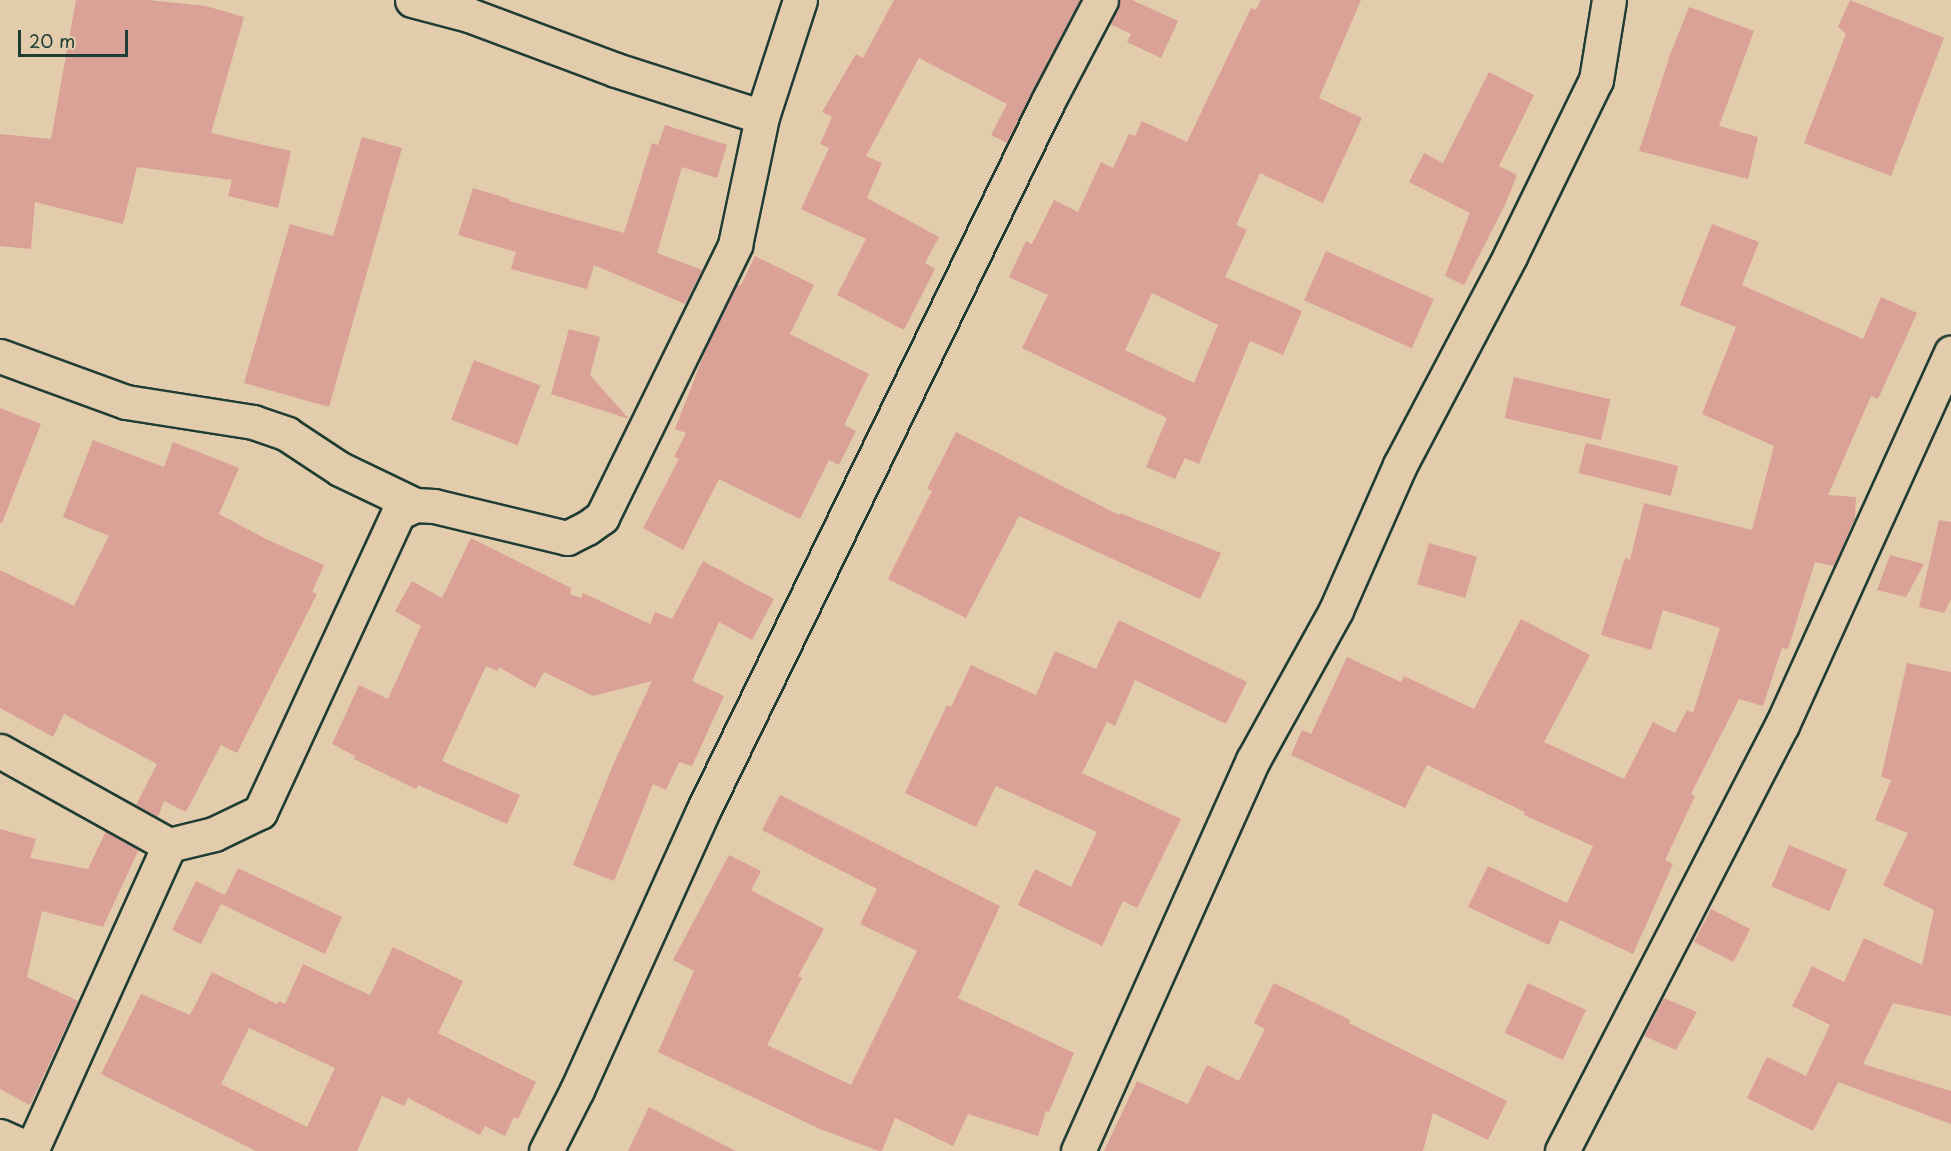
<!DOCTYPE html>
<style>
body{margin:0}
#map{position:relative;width:1951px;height:1151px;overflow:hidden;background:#e3ccac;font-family:"Playpen Sans",sans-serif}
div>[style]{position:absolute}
.building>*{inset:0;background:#daa197;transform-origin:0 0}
.roads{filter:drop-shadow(2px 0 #1f3d34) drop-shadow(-2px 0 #1f3d34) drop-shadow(0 2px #1f3d34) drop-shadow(0 -2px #1f3d34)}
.minor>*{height:33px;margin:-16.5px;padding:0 16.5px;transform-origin:16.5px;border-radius:16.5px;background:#e3ccac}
span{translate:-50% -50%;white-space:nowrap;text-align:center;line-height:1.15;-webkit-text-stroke:6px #e3ccac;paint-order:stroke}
.scale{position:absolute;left:18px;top:30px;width:110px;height:27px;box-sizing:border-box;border:3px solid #1f3d34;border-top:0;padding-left:8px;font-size:18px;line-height:21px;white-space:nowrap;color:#1f3d34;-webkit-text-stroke:4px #e3ccac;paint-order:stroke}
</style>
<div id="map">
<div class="building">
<div style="clip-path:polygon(76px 0,148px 0,206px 6px,244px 17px,211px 133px,291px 151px,278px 208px,228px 196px,232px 180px,137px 167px,123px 224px,35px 202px,31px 249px,0 246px,0 134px,51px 139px)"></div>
<div style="clip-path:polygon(894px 0,1080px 0,1007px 143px,991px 135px,1007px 104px,919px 58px,866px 156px,882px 163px,867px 198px,939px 237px,925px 263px,935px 269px,904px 330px,837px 295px,866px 239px,801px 209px,829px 148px,820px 144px,832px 117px,822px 112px,856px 54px,863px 58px)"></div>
<div style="clip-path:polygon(1120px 0,1132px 0,1178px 21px,1161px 58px,1127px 42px,1131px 34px,1110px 24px)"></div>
<div style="clip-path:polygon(evenodd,1261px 0,1361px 0,1319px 98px,1362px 118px,1323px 203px,1260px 173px,1236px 225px,1247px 230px,1225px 277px,1302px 311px,1283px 355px,1250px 341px,1199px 464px,1185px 458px,1175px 479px,1146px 467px,1167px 418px,1022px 348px,1048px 295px,1009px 277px,1026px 241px,1032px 244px,1054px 200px,1078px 212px,1101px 162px,1113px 168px,1129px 134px,1135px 136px,1142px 121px,1187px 142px,1251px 8px,1256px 10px,1261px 0,1152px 293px,1218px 325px,1194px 383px,1125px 350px,1152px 293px)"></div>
<div style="clip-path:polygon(1850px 0,1944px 38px,1891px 176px,1804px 143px,1846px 34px,1838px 27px)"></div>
<div style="clip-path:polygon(1689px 7px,1754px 31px,1719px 126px,1758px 137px,1748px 179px,1639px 151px,1670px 55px)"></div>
<div style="clip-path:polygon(1489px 72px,1534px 95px,1499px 166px,1517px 175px,1505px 205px,1464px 285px,1445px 276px,1470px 213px,1409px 182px,1424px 153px,1443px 163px)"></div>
<div style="clip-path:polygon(665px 125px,727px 145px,717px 178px,682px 167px,657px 253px,702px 270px,685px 304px,594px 265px,587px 289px,511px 269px,516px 252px,458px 235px,473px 188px,509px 199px,509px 201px,624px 233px,652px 143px,658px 145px)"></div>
<div style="clip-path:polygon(362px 137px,402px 148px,329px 407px,244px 383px,290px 224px,333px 236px)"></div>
<div style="clip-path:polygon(1712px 224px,1759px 242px,1742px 285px,1863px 339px,1881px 297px,1917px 313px,1878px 399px,1871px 396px,1828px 495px,1856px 497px,1855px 518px,1834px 566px,1815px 562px,1788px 649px,1782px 648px,1763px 706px,1739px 699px,1691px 794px,1695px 796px,1665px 860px,1673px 864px,1633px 954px,1560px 920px,1549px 945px,1468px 907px,1488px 866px,1567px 903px,1593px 846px,1524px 815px,1525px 812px,1427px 765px,1405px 808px,1291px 755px,1302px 730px,1311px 734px,1347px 657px,1401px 682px,1404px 676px,1474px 709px,1521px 619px,1590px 655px,1544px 742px,1624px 779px,1653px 722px,1675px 733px,1687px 710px,1693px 713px,1720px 628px,1663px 610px,1651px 650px,1601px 635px,1625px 558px,1630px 560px,1644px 503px,1752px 530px,1774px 446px,1702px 414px,1736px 327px,1680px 305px)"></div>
<div style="left:1326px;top:251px;width:118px;height:54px;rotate:24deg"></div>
<div style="clip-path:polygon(755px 256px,814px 285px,790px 334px,869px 374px,844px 425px,856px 431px,839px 465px,829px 460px,800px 519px,719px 479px,683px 550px,643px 528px,679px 459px,674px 457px,686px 433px,675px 429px,712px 334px,737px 284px,741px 285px)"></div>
<div style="clip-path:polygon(569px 329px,600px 337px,590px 375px,629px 419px,551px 394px)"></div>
<div style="left:474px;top:360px;width:71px;height:64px;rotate:21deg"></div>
<div style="left:1514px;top:377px;width:99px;height:42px;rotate:13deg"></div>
<div style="clip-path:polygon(0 408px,41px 424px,2px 523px,0 523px)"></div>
<div style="clip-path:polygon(956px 432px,1119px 515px,1120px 513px,1221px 553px,1200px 599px,1019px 516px,966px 618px,888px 579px,932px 491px,927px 489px)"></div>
<div style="clip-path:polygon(93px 440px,164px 467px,173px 442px,239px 468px,219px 514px,266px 539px,324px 565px,312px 592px,317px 594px,237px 753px,221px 745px,186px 812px,164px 801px,158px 817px,136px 805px,157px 764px,64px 714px,53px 737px,0 708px,0 570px,74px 606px,109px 536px,63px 517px)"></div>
<div style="left:1586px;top:443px;width:95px;height:31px;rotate:14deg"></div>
<div style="clip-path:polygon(1939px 520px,1951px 522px,1951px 599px,1944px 613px,1919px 607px)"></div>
<div style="clip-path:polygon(471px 538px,571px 588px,570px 594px,581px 598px,583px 593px,650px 624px,655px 612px,672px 619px,703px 561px,774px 599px,752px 640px,719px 622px,692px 681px,724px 696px,692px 766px,679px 762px,666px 790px,653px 784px,614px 881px,573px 865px,613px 765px,652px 681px,593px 696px,544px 672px,535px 688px,499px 667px,497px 671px,486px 666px,442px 761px,520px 795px,507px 824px,418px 785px,416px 789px,354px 759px,355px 756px,332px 744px,359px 685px,388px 699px,421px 626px,395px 611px,412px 581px,442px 598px)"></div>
<div style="left:1429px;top:543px;width:50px;height:43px;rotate:16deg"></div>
<div style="clip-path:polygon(1890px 555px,1924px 564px,1906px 597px,1877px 590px)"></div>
<div style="clip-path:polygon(1119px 620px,1247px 682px,1226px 724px,1135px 680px,1115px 726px,1107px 722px,1082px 773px,1181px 819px,1137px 908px,1123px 901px,1102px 946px,1018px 905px,1035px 869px,1071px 887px,1097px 832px,996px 786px,976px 827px,905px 793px,947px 705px,951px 707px,971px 665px,1036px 695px,1055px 651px,1096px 669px)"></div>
<div style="clip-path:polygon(1907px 663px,1951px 672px,1951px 1016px,1893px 1003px,1863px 1064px,1951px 1091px,1951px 1124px,1838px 1082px,1813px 1131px,1747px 1098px,1767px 1057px,1806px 1076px,1830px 1025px,1792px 1006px,1812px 966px,1844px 982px,1864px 938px,1922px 965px,1934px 910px,1883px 885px,1908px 833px,1875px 820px,1891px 780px,1881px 777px)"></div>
<div style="clip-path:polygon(780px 795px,1000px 906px,958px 998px,1074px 1053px,1049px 1112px,1046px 1111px,1038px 1136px,968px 1114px,953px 1146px,895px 1118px,882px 1151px,879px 1151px,820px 1129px,658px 1052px,694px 971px,673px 960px,729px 855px,761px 871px,751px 890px,824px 929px,798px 976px,802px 978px,767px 1045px,851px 1085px,917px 951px,860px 924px,877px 889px,762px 830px)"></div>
<div style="clip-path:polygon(0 829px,36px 839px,30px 858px,88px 869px,106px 831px,144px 852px,138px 851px,103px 927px,42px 911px,27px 977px,78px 1001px,30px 1105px,0 1089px)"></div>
<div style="left:1789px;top:845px;width:63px;height:45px;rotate:23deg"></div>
<div style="clip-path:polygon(238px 868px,342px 917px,325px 954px,221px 904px,201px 944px,172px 930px,196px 881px,225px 895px)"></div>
<div style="left:1711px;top:909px;width:44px;height:37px;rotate:27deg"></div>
<div style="clip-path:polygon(evenodd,393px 947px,463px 981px,438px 1033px,536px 1082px,518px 1119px,514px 1117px,505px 1136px,485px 1126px,480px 1135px,408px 1098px,404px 1106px,382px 1096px,357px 1151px,256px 1151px,101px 1074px,141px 994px,190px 1015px,212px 972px,277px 1004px,279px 1001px,285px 1004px,303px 964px,370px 995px,393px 947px,249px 1028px,335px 1068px,307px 1127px,221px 1084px,249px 1028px)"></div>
<div style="clip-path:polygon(1274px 983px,1350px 1020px,1349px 1023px,1507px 1101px,1488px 1140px,1433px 1113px,1423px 1151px,1104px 1151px,1137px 1081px,1188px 1104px,1207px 1065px,1239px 1081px,1265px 1029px,1254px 1023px)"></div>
<div style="left:1528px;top:983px;width:64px;height:55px;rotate:25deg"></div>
<div style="clip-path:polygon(1664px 998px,1697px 1012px,1676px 1050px,1644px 1036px)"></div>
<div style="clip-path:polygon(649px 1107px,736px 1151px,628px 1151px)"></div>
</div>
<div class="roads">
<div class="minor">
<div style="left:412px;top:0;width:59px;rotate:14.7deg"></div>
<div style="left:469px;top:15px;width:157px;rotate:20.5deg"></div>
<div style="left:616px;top:70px;width:153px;rotate:17.8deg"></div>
<div style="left:0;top:356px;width:134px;rotate:20.1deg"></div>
<div style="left:126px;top:402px;width:129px;rotate:8.9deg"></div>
<div style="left:253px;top:422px;width:36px;rotate:19deg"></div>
<div style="left:287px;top:434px;width:64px;rotate:33.4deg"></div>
<div style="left:340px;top:469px;width:83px;rotate:25.6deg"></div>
<div style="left:0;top:751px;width:193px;rotate:29.1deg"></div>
<div style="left:0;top:1136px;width:35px;rotate:24deg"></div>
<div style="left:31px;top:1151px;width:336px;rotate:-65.7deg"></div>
<div style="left:169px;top:845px;width:46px;rotate:-13.7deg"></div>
<div style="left:214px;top:834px;width:51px;rotate:-25.6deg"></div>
<div style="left:260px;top:812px;width:329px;rotate:-65.2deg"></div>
<div style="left:398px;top:513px;width:19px;rotate:-25deg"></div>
<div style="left:415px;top:505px;width:19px;rotate:3deg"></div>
<div style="left:434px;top:506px;width:137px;rotate:13.5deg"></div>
<div style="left:567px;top:538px;width:22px;rotate:-27deg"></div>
<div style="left:587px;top:528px;width:19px;rotate:-36deg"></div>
<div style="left:602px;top:517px;width:303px;rotate:-63.9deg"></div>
<div style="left:735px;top:245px;width:131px;rotate:-78.1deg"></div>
<div style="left:762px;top:117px;width:123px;rotate:-72deg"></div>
<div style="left:546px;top:1151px;width:68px;rotate:-63.1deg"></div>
<div style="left:577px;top:1090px;width:306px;rotate:-65.7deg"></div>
<div style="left:703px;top:811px;width:789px;rotate:-64.08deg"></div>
<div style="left:1048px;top:101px;width:114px;rotate:-62.3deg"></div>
<div style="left:1078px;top:1151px;width:428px;rotate:-65.9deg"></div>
<div style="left:1253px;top:760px;width:171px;rotate:-61deg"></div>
<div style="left:1336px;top:610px;width:158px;rotate:-66.2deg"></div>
<div style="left:1400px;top:465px;width:236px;rotate:-62.2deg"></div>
<div style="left:1510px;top:256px;width:196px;rotate:-64deg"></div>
<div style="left:1596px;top:80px;width:81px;rotate:-80.8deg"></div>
<div style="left:1562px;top:1151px;width:479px;rotate:-62.7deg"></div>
<div style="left:1782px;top:725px;width:409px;rotate:-65.6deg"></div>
</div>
</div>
<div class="scale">20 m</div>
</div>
